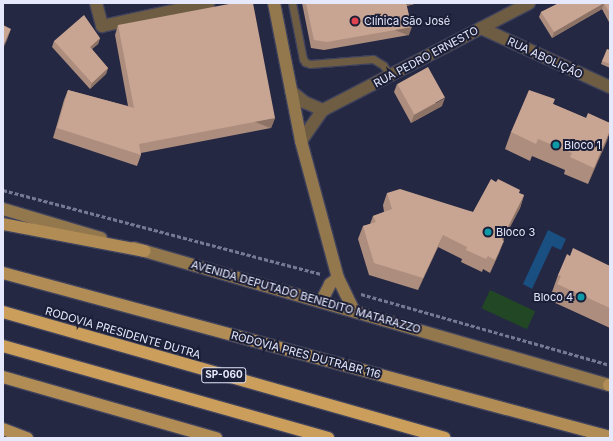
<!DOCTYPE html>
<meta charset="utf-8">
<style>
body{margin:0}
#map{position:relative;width:613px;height:441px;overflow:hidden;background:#252843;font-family:Inter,sans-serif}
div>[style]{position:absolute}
.green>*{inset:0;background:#214725;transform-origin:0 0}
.water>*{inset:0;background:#1a4f82}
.path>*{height:2.5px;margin-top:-1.25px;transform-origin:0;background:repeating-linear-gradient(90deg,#767991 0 4px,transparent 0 6px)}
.roads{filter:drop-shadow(1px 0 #40435d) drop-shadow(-1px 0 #40435d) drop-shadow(0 1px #40435d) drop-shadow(0 -1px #40435d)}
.lane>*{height:7px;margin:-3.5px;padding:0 3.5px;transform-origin:3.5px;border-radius:3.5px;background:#6e5d42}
.street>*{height:12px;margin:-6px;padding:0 6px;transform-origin:6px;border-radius:6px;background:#6e5d42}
.secondary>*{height:12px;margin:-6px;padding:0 6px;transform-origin:6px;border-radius:6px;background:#94784d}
.primary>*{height:12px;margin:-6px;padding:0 6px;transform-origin:6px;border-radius:6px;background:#b18d55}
.highway>*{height:12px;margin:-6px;padding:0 6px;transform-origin:6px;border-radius:6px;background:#cb9f5b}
.wall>*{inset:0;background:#ac8d7e}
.shaded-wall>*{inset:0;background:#8c7366;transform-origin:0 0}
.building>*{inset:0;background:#c8a492;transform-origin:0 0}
.dots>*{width:11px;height:11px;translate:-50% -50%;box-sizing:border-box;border:2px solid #1c1f38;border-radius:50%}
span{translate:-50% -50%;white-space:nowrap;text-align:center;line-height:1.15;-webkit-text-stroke:4px #1c1f38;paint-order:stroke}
.shield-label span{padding:1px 3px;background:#1c1f38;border:1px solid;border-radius:3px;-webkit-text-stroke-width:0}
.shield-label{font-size:10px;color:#e6e9fb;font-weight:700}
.poi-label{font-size:11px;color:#e6e9fb}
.left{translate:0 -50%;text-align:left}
.right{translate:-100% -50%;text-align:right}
.street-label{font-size:11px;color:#e6e9fb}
.frame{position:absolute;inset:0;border:4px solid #e6e9fb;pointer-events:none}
</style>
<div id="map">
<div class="green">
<div style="left:490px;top:290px;width:50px;height:20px;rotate:25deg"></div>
</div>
<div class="water">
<div style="clip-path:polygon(548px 230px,566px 239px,561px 250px,552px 246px,532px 289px,523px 284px)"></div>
</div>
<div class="path">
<div style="left:3px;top:190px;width:329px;rotate:14.8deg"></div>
<div style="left:361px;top:294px;width:259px;rotate:15.9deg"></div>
</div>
<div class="roads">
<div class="lane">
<div style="left:292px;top:3px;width:57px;rotate:78.9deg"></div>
<div style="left:303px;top:59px;width:4px;rotate:56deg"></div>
<div style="left:305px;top:62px;width:5px;rotate:22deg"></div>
<div style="left:310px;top:64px;width:63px;rotate:-4.5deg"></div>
<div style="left:373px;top:59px;width:12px;rotate:31deg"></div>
<div style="left:383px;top:65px;width:14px;rotate:54deg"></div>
</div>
<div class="street">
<div style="left:96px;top:3px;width:24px;rotate:75deg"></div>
<div style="left:102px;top:26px;width:109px;rotate:-12.1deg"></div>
<div style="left:481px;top:28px;width:142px;rotate:24.6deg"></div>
<div style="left:291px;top:91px;width:17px;rotate:40deg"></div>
<div style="left:304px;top:102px;width:21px;rotate:23deg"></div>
<div style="left:301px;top:141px;width:38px;rotate:-55deg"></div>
<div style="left:323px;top:110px;width:232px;rotate:-27.4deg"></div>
</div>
<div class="secondary">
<div style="left:274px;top:3px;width:141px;rotate:78.9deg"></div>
<div style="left:301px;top:141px;width:142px;rotate:74.9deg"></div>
<div style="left:338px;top:278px;width:37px;rotate:64deg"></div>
<div style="left:3px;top:209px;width:102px;rotate:16.5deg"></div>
<div style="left:134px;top:248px;width:495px;rotate:16.1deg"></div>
<div style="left:322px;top:300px;width:18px;rotate:-63deg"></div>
<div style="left:330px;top:284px;width:10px;rotate:-37deg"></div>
</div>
<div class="primary">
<div style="left:3px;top:224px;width:144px;rotate:10.8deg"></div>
<div style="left:3px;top:273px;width:629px;rotate:15.12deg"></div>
<div style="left:3px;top:377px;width:222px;rotate:16deg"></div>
<div style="left:609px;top:385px;width:1px"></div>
<div style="left:3px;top:429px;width:26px;rotate:21deg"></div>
</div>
<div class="highway">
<div style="left:3px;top:312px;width:459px;rotate:15.9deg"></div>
<div style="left:3px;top:346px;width:338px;rotate:15.8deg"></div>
</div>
</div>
<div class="wall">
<div style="clip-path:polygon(302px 3px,418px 3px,407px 6px,409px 35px,324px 50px,311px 48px)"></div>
<div style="clip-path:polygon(559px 3px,610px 3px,610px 22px,609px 22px,602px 9px,552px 38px,539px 17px,541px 12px)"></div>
<div style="clip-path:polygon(118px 25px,275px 118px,271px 128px,141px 153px,141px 155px,137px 166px,53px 138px,64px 100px,68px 90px,128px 106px,115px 35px)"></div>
<div style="clip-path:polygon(100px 38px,98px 44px,92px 49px,108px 68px,106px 74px,90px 89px,52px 47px,54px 41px)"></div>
<div style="clip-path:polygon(610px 50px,610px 68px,601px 64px,602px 61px)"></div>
<div style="clip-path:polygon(397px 84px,442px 106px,411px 123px,394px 92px)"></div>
<div style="clip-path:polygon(553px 104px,586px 118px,610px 123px,610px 132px,588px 184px,564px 174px,565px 170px,532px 156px,530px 161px,505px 149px,511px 132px)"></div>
<div style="clip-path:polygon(387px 193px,473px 212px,519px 193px,524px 195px,520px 208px,503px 240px,499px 253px,490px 273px,483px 269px,482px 272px,461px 262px,462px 259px,438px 247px,418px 290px,369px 275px,358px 239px,363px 226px,370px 224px,373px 216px,384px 212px,383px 205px)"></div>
<div style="clip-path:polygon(570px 256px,610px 266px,610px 328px,551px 301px,554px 293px,552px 292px,558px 275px)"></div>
</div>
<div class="shaded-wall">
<div style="clip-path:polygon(404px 3px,418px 3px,402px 7px)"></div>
<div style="clip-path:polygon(604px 3px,602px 9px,552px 38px,554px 32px)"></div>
<div style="left:412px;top:27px;width:9px;height:86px;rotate:111deg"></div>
<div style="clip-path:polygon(11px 29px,7px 40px,3px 49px,3px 47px)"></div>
<div style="clip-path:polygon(100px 38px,98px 44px,88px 52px,90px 47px)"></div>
<div style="clip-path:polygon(108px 68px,106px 74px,90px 89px,92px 83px)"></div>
<div style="clip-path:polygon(445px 98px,442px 106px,411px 123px,414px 115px)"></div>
<div style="left:275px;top:118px;width:11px;height:138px;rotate:112deg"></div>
<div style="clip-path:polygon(610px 130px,607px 141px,588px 184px,594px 168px)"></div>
<div style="clip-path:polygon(524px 195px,520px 208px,497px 252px,502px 239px)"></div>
<div style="clip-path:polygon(443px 235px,438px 247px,418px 290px,423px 278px)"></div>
<div style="clip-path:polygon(504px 241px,499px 253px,490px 273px,495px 260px)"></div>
</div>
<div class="building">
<div style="clip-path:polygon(234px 3px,253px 3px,275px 118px,139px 144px,141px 155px,57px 128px,68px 90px,134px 108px,118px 25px)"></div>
<div style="clip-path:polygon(306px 3px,406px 3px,412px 27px,327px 42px,314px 40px)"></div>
<div style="clip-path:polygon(559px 3px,610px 3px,610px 14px,604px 3px,554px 32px,541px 12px)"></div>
<div style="clip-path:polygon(84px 15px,100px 38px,90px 47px,108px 68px,92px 83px,54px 41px)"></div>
<div style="clip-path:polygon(3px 25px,11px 29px,3px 47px)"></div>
<div style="clip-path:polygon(607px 49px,610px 50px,610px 64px,602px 61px)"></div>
<div style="left:428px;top:67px;width:35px;height:35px;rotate:61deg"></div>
<div style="clip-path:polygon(529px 90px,555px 99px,553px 104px,586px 118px,588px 113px,610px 123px,610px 130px,594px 168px,570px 157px,572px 153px,538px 139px,536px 144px,511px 132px)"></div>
<div style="clip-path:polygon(491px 179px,496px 182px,498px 179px,520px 190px,519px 193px,524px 195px,502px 239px,504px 241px,495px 260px,488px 256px,486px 259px,466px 250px,467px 247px,443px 235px,423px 278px,374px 263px,363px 226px,376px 222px,373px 216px,392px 209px,387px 193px,400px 189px,473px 212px)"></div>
<div style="clip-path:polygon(573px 248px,610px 266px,610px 308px,557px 284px,561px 276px,558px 275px,567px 254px,570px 256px)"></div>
</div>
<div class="dots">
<div style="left:355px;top:21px;background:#e0444e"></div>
<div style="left:556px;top:145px;background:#0f9aa8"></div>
<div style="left:488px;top:232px;background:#0f9aa8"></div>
<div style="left:581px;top:297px;background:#0f9aa8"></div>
</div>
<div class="shield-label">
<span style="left:224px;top:375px">SP-060</span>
</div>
<div class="poi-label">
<span class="left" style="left:364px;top:21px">Clínica São José</span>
<span class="left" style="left:564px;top:145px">Bloco 1</span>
<span class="left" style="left:496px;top:232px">Bloco 3</span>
<span class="right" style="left:573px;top:297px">Bloco 4</span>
</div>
<div class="street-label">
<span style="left:426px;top:57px;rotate:-28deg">RUA PEDRO ERNESTO</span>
<span style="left:545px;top:58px;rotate:25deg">RUA ABOLIÇÃO</span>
<span style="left:306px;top:297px;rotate:16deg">AVENIDA DEPUTADO BENEDITO MATARAZZO</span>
<span style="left:123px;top:333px;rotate:16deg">RODOVIA PRESIDENTE DUTRA</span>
<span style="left:306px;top:355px;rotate:15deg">RODOVIA PRES DUTRABR 116</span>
</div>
<div class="frame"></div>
</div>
